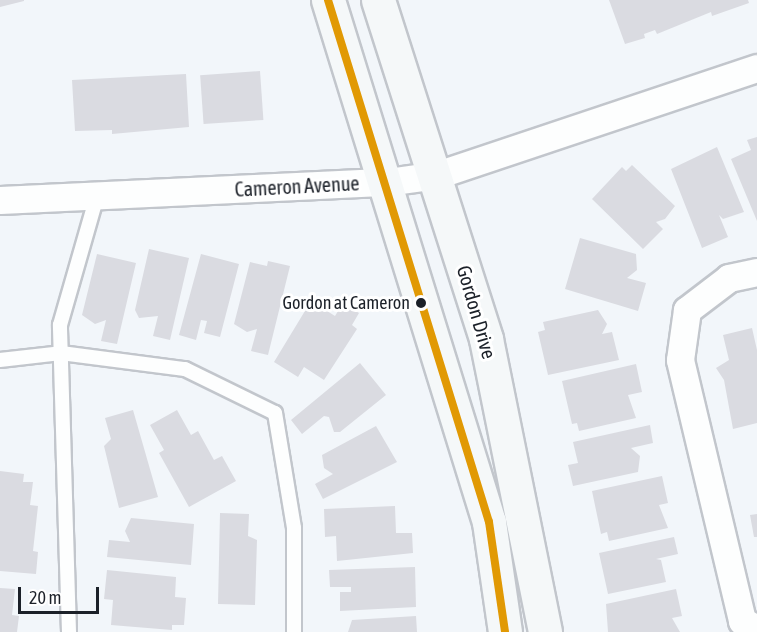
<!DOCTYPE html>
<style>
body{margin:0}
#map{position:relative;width:757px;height:632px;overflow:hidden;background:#f2f6fa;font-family:"Asap Condensed",sans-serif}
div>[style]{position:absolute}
.building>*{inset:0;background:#dadbe1;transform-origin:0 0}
.roads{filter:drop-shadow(2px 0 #c2c6cc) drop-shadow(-2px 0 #c2c6cc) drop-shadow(0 2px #c2c6cc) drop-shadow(0 -2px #c2c6cc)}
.service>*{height:14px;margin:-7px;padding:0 7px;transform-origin:7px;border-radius:7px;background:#fdfefe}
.minor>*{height:27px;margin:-13.5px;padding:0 13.5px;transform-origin:13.5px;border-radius:13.5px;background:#fdfefe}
.secondary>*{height:33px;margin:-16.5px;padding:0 16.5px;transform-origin:16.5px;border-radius:16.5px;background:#f5f8f9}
.bus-1>*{height:8px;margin:-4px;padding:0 4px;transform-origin:4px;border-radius:4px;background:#e19904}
.dots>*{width:16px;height:16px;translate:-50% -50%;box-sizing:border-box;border:3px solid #fff;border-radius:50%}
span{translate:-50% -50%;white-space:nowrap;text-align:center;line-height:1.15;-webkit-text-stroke:6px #fff;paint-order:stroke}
.bus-label{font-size:18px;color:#1c2129}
.right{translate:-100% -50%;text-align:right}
.street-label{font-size:20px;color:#1c2129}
.scale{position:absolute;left:18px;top:587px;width:81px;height:27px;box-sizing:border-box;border:3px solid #1c2129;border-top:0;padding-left:8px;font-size:18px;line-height:21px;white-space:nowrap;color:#1c2129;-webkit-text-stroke:4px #fff;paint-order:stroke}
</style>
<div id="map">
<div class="building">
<div style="clip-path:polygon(0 0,24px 0,24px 1px,0 7px)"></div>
<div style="clip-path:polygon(609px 0,748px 0,749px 3px,712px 16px,711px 12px,657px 34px,655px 30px,644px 34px,645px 38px,625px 44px)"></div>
<div style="left:260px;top:71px;width:49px;height:60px;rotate:86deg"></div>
<div style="clip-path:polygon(186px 74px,189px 127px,112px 134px,112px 130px,75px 131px,72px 80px)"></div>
<div style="clip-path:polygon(757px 137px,757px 221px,731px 159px,751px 150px,747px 140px)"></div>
<div style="clip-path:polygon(717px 147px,744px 212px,723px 219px,719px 215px,728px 237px,702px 248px,671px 169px)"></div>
<div style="clip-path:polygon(632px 165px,675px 206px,665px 219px,656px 222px,663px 229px,643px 249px,592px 199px,622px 167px,626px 171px)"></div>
<div style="clip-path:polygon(580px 238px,636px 254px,637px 270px,627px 278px,646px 283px,638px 311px,565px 289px)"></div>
<div style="clip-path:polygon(149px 249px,189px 258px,170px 340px,153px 336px,158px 316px,139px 318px,135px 310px)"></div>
<div style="clip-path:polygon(97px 254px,136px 263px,117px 344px,101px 341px,106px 320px,95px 324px,82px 315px)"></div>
<div style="clip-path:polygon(201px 254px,239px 264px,220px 337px,204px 333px,207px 321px,201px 320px,196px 340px,179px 335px)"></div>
<div style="clip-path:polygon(268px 261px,290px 266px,268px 355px,251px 351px,257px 329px,247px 332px,234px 324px,250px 262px,267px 266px)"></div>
<div style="clip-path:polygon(311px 301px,335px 316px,343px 303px,359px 313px,352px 325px,357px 329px,324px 380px,304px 367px,298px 377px,274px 362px)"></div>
<div style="clip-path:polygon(598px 310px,607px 324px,602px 334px,612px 332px,619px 360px,548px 375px,538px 332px,545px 330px,543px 322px)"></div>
<div style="clip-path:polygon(752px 328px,757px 350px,757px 423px,733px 429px,724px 380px,716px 368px,729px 360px,723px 335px)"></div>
<div style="clip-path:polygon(360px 363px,386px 395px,340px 432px,334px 432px,329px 417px,324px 416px,302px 434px,291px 420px)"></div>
<div style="clip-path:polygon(636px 364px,642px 392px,628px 395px,636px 418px,579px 431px,577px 423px,572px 424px,562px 381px)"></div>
<div style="clip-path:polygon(133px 410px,158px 497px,119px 508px,104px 446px,111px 439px,105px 418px)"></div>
<div style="clip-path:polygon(177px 410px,191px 435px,198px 431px,214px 460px,222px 456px,236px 481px,189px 507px,159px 453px,164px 450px,150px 425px)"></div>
<div style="clip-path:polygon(650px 425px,653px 443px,631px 448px,640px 456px,638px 472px,573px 486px,568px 465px,578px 463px,573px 442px)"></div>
<div style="clip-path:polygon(376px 426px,397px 462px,323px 499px,315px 484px,333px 474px,324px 468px,322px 455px)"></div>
<div style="clip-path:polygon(0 471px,24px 474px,23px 482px,33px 482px,30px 505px,38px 506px,33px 551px,38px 552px,36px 574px,0 571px)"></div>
<div style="clip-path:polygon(662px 476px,668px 503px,659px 505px,668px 528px,609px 541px,607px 532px,601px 534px,592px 491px)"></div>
<div style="clip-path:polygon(395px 506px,396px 533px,412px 533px,413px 553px,337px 561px,336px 536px,325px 537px,324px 509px)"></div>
<div style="clip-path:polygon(220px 513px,249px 514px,248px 536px,257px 540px,255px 605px,218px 604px)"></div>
<div style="clip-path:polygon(757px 514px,757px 537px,754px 537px,750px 515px)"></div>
<div style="clip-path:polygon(131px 518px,194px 524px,191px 565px,107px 557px,109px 540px,130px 542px,125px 531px)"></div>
<div style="clip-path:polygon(674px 537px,678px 554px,656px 559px,661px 560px,666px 582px,608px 594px,599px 553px)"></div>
<div style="clip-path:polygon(415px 567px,416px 607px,340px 611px,340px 592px,351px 592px,351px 587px,330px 587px,329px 570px)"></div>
<div style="clip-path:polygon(107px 570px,176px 577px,175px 597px,186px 598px,184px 625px,172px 625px,172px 630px,111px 625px,113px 600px,104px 599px)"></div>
<div style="clip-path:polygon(0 588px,15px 589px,12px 615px,19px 616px,17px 632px,0 632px)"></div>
<div style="clip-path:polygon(676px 589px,682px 616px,672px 618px,680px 632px,608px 632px,606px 604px)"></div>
<div style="clip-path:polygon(416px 616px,417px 632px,348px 632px,352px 620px)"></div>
</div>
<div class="roads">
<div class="service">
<div style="left:0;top:360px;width:61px;rotate:-6.5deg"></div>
<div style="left:61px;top:353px;width:125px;rotate:7.4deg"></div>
<div style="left:185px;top:369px;width:100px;rotate:26.1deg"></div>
<div style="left:275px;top:413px;width:117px;rotate:80.6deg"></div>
<div style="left:294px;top:528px;width:104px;rotate:90deg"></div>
<div style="left:69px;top:632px;width:307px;rotate:-91.7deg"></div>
<div style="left:60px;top:325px;width:134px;rotate:-74deg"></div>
</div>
<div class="minor">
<div style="left:0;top:200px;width:387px;rotate:-2.7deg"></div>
<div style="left:387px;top:182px;width:50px;rotate:-8deg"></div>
<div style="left:437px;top:175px;width:337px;rotate:-18.5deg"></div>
<div style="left:757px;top:272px;width:29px;rotate:168deg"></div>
<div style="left:729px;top:278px;width:53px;rotate:142.7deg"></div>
<div style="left:687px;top:310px;width:50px;rotate:98deg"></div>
<div style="left:680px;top:360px;width:268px;rotate:76.6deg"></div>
<div style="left:742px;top:621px;width:17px;rotate:28deg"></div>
</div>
<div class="secondary">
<div style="left:328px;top:0;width:546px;rotate:72.86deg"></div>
<div style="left:489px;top:522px;width:111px;rotate:81.7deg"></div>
<div style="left:378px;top:0;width:356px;rotate:72.3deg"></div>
<div style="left:486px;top:339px;width:299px;rotate:78.6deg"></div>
</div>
</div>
<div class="bus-1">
<div style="left:328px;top:0;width:546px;rotate:72.86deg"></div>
<div style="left:489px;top:522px;width:111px;rotate:81.7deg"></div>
</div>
<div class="dots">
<div style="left:421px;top:303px;background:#1c2129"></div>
</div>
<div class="bus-label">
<span class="right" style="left:410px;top:303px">Gordon at Cameron</span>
</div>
<div class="street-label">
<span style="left:297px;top:186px;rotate:-3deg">Cameron Avenue</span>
<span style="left:477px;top:312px;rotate:74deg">Gordon Drive</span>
</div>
<div class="scale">20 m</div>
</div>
